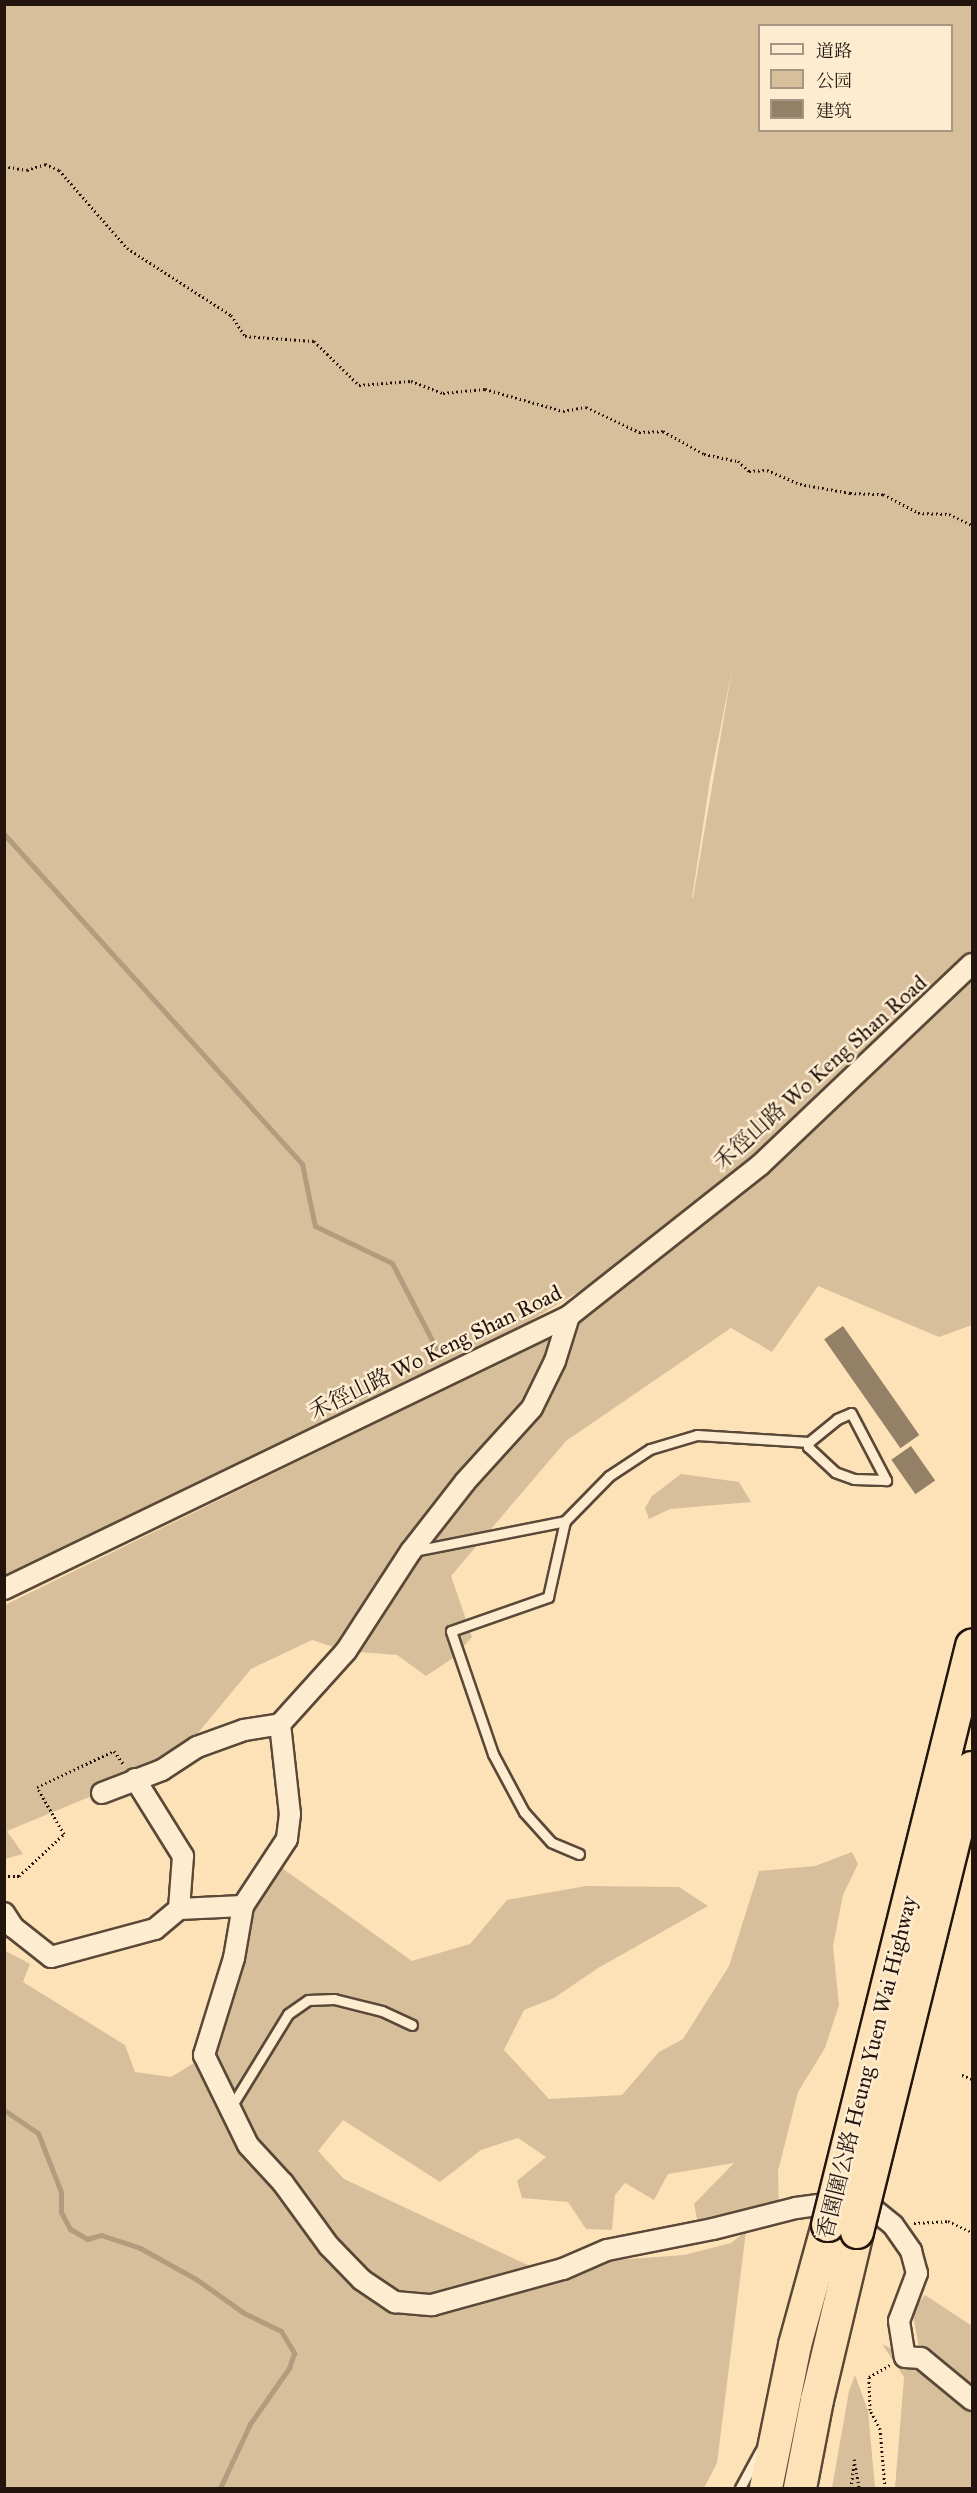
<!DOCTYPE html>
<meta charset="utf-8">
<style>
body{margin:0}
#map{position:relative;width:977px;height:2493px;overflow:hidden;background:#fde2b8;font-family:"IM FELL Great Primer","Noto Serif SC",serif}
div>[style]{position:absolute}
.green>*{inset:0;background:#d8bf9b}
.stream>*{height:5px;margin:-2.5px;padding:0 2.5px;transform-origin:2.5px;border-radius:2.5px;background:#b39c7e}
.building>*{inset:0;background:#948066;transform-origin:0 0}
.path>*{height:3px;margin-top:-1.5px;transform-origin:0;background:repeating-linear-gradient(90deg,#23150e 0 1.5px,transparent 0 4.5px)}
.roads{filter:drop-shadow(2px 0 #5a4838) drop-shadow(-2px 0 #5a4838) drop-shadow(0 2px #5a4838) drop-shadow(0 -2px #5a4838)}
.service>*{height:9px;margin:-4.5px;padding:0 4.5px;transform-origin:4.5px;border-radius:4.5px;background:#feecd1}
.minor>*{height:20px;margin:-10px;padding:0 10px;transform-origin:10px;border-radius:10px;background:#feecd1}
.trunk>*{height:32px;margin:-16px;padding:0 16px;transform-origin:16px;border-radius:16px;background:#fde2b8}
.bridges{filter:drop-shadow(2px 0 #23150e) drop-shadow(-2px 0 #23150e) drop-shadow(0 2px #23150e) drop-shadow(0 -2px #23150e)}
.trunk-bridge>*{height:32px;margin:-16px;padding:0 16px;transform-origin:16px;border-radius:16px;background:#fde2b8}
span{translate:-50% -50%;white-space:nowrap;text-align:center;line-height:1.15;-webkit-text-stroke:5px #feecd1;paint-order:stroke}
.street-label{font-size:22px;color:#23150e}
.frame{position:absolute;inset:0;border:6px solid #23150e;pointer-events:none}
.legend{position:absolute;left:758px;top:24px;width:195px;height:108px;box-sizing:border-box;background:#feecd1;border:2px solid #a69683;margin:0;padding:8px 10px;list-style:none;font-size:18px;color:#23150e}
.legend li{display:flex;align-items:center;gap:12px;height:30px}
.legend b{width:30px;border:2px solid #a69683}
</style>
<div id="map">
<div class="green">
<div style="clip-path:polygon(evenodd,5px 5px,972px 5px,972px 1325px,939px 1337px,818px 1286px,772px 1352px,731px 1328px,566px 1441px,451px 1576px,472px 1637px,453px 1658px,426px 1676px,397px 1655px,346px 1651px,312px 1640px,251px 1669px,174px 1762px,7px 1831px,23px 1854px,5px 1859px,5px 1605px,476px 1374px,569px 1316px,583px 1289px,502px 1338px,5px 1581px,5px 5px,760px 26px,952px 26px,952px 130px,760px 130px,760px 26px,5px 5px,732px 670px,693px 898px,692px 898px,710px 780px,732px 670px)"></div>
<div style="clip-path:polygon(681px 1474px,739px 1482px,751px 1502px,670px 1509px,649px 1519px,645px 1508px,652px 1496px)"></div>
<div style="clip-path:polygon(852px 1852px,858px 1864px,843px 1895px,833px 1946px,839px 2005px,825px 2048px,798px 2092px,778px 2171px,779px 2208px,698px 2223px,694px 2204px,734px 2163px,668px 2174px,654px 2200px,625px 2183px,615px 2195px,612px 2230px,586px 2229px,568px 2202px,522px 2198px,517px 2181px,546px 2157px,518px 2138px,481px 2150px,440px 2182px,343px 2120px,318px 2151px,344px 2179px,530px 2266px,684px 2255px,731px 2243px,746px 2231px,717px 2463px,704px 2488px,5px 2488px,4px 1950px,30px 1964px,23px 1982px,125px 2045px,135px 2072px,171px 2077px,217px 2049px,257px 1891px,282px 1868px,412px 1961px,470px 1944px,507px 1900px,586px 1886px,679px 1887px,708px 1906px,598px 1968px,554px 1998px,524px 2010px,504px 2050px,549px 2099px,622px 2095px,659px 2052px,683px 2039px,729px 1966px,759px 1871px,815px 1866px)"></div>
<div style="clip-path:polygon(925px 2295px,972px 2326px,972px 2400px,921px 2358px,912px 2310px)"></div>
<div style="clip-path:polygon(882px 2344px,914px 2360px,945px 2392px,972px 2412px,972px 2488px,895px 2488px,904px 2377px)"></div>
<div style="clip-path:polygon(855px 2375px,868px 2411px,875px 2488px,832px 2488px,849px 2391px)"></div>
</div>
<div class="stream">
<div style="left:4px;top:834px;width:445px;rotate:47.9deg"></div>
<div style="left:302px;top:1164px;width:63px;rotate:78.2deg"></div>
<div style="left:315px;top:1226px;width:85px;rotate:25.7deg"></div>
<div style="left:392px;top:1263px;width:96px;rotate:62.6deg"></div>
<div style="left:4px;top:2110px;width:41px;rotate:34.1deg"></div>
<div style="left:38px;top:2133px;width:63px;rotate:68.7deg"></div>
<div style="left:61px;top:2192px;width:20px;rotate:90deg"></div>
<div style="left:61px;top:2212px;width:19px;rotate:62deg"></div>
<div style="left:70px;top:2229px;width:20px;rotate:30deg"></div>
<div style="left:87px;top:2239px;width:15px;rotate:-16deg"></div>
<div style="left:101px;top:2235px;width:41px;rotate:18.4deg"></div>
<div style="left:140px;top:2248px;width:64px;rotate:29deg"></div>
<div style="left:196px;top:2279px;width:59px;rotate:35.3deg"></div>
<div style="left:244px;top:2313px;width:41px;rotate:25.9deg"></div>
<div style="left:281px;top:2331px;width:26px;rotate:59deg"></div>
<div style="left:294px;top:2353px;width:16px;rotate:108deg"></div>
<div style="left:289px;top:2368px;width:68px;rotate:124.9deg"></div>
<div style="left:250px;top:2424px;width:71px;rotate:115.1deg"></div>
</div>
<div class="building">
<div style="left:843px;top:1326px;width:133px;height:23px;rotate:55deg"></div>
<div style="left:911px;top:1446px;width:42px;height:24px;rotate:55deg"></div>
</div>
<div class="path">
<div style="left:4px;top:166px;width:23px;rotate:10deg"></div>
<div style="left:27px;top:170px;width:19px;rotate:-18deg"></div>
<div style="left:45px;top:164px;width:15px;rotate:23deg"></div>
<div style="left:59px;top:170px;width:103px;rotate:48.9deg"></div>
<div style="left:127px;top:248px;width:124px;rotate:32.8deg"></div>
<div style="left:231px;top:315px;width:25px;rotate:56deg"></div>
<div style="left:245px;top:336px;width:69px;rotate:4.1deg"></div>
<div style="left:314px;top:341px;width:63px;rotate:44.4deg"></div>
<div style="left:359px;top:385px;width:52px;rotate:-4.4deg"></div>
<div style="left:411px;top:381px;width:34px;rotate:21deg"></div>
<div style="left:443px;top:393px;width:42px;rotate:-5.4deg"></div>
<div style="left:485px;top:389px;width:81px;rotate:15.8deg"></div>
<div style="left:563px;top:411px;width:23px;rotate:-10deg"></div>
<div style="left:586px;top:407px;width:59px;rotate:25.3deg"></div>
<div style="left:639px;top:432px;width:24px;rotate:-2deg"></div>
<div style="left:663px;top:431px;width:47px;rotate:29.3deg"></div>
<div style="left:704px;top:454px;width:35px;rotate:12deg"></div>
<div style="left:738px;top:461px;width:15px;rotate:42deg"></div>
<div style="left:749px;top:471px;width:18px;rotate:-3deg"></div>
<div style="left:767px;top:470px;width:36px;rotate:23deg"></div>
<div style="left:800px;top:484px;width:51px;rotate:10.2deg"></div>
<div style="left:850px;top:493px;width:33px;rotate:2deg"></div>
<div style="left:883px;top:494px;width:40px;rotate:28deg"></div>
<div style="left:918px;top:513px;width:31px;rotate:2deg"></div>
<div style="left:949px;top:514px;width:25px;rotate:26deg"></div>
<div style="left:4px;top:1876px;width:15px"></div>
<div style="left:19px;top:1876px;width:62px;rotate:-43deg"></div>
<div style="left:64px;top:1834px;width:54px;rotate:-119.9deg"></div>
<div style="left:37px;top:1787px;width:85px;rotate:-25.1deg"></div>
<div style="left:114px;top:1751px;width:17px;rotate:54deg"></div>
<div style="left:962px;top:2075px;width:11px;rotate:22deg"></div>
<div style="left:914px;top:2223px;width:34px;rotate:-3deg"></div>
<div style="left:948px;top:2221px;width:26px;rotate:25deg"></div>
<div style="left:854px;top:2459px;width:29px;rotate:80deg"></div>
<div style="left:851px;top:2488px;width:24px;rotate:-83deg"></div>
<div style="left:885px;top:2488px;width:59px;rotate:-94.8deg"></div>
<div style="left:880px;top:2429px;width:21px;rotate:-118deg"></div>
<div style="left:870px;top:2410px;width:33px;rotate:-92deg"></div>
<div style="left:869px;top:2377px;width:24px;rotate:-30deg"></div>
</div>
<div class="roads">
<div class="service">
<div style="left:414px;top:1551px;width:154px;rotate:-11.2deg"></div>
<div style="left:579px;top:1854px;width:30px;rotate:-157deg"></div>
<div style="left:551px;top:1842px;width:40px;rotate:-132deg"></div>
<div style="left:524px;top:1812px;width:66px;rotate:-118.1deg"></div>
<div style="left:493px;top:1754px;width:130px;rotate:-108.9deg"></div>
<div style="left:451px;top:1631px;width:103px;rotate:-19.3deg"></div>
<div style="left:548px;top:1597px;width:78px;rotate:-77.4deg"></div>
<div style="left:565px;top:1521px;width:63px;rotate:-45.6deg"></div>
<div style="left:609px;top:1476px;width:49px;rotate:-33.4deg"></div>
<div style="left:650px;top:1449px;width:49px;rotate:-16.6deg"></div>
<div style="left:697px;top:1435px;width:112px;rotate:3.6deg"></div>
<div style="left:809px;top:1442px;width:36px;rotate:-39deg"></div>
<div style="left:837px;top:1419px;width:15px;rotate:-23deg"></div>
<div style="left:851px;top:1413px;width:76px;rotate:62.4deg"></div>
<div style="left:886px;top:1480px;width:32px;rotate:-178deg"></div>
<div style="left:854px;top:1479px;width:20px;rotate:-160deg"></div>
<div style="left:835px;top:1472px;width:37px;rotate:-137deg"></div>
<div style="left:808px;top:1447px;width:5px;rotate:-79deg"></div>
<div style="left:231px;top:2107px;width:109px;rotate:-58.5deg"></div>
<div style="left:288px;top:2014px;width:24px;rotate:-35deg"></div>
<div style="left:308px;top:2000px;width:26px;rotate:-2deg"></div>
<div style="left:334px;top:1999px;width:49px;rotate:14deg"></div>
<div style="left:382px;top:2011px;width:33px;rotate:25deg"></div>
<div style="left:740px;top:2488px;width:42px;rotate:-61.6deg"></div>
</div>
<div class="minor">
<div style="left:569px;top:1316px;width:47px;rotate:107.3deg"></div>
<div style="left:555px;top:1361px;width:52px;rotate:116.1deg"></div>
<div style="left:532px;top:1408px;width:100px;rotate:132.2deg"></div>
<div style="left:465px;top:1482px;width:88px;rotate:128deg"></div>
<div style="left:411px;top:1551px;width:119px;rotate:123deg"></div>
<div style="left:346px;top:1651px;width:98px;rotate:132.1deg"></div>
<div style="left:280px;top:1724px;width:91px;rotate:83.7deg"></div>
<div style="left:290px;top:1814px;width:25px;rotate:97deg"></div>
<div style="left:287px;top:1839px;width:80px;rotate:123.3deg"></div>
<div style="left:243px;top:1906px;width:53px;rotate:99.8deg"></div>
<div style="left:234px;top:1958px;width:102px;rotate:107.2deg"></div>
<div style="left:204px;top:2055px;width:100px;rotate:63.9deg"></div>
<div style="left:248px;top:2145px;width:52px;rotate:47.4deg"></div>
<div style="left:283px;top:2183px;width:78px;rotate:53.9deg"></div>
<div style="left:329px;top:2246px;width:47px;rotate:45.9deg"></div>
<div style="left:362px;top:2280px;width:40px;rotate:34deg"></div>
<div style="left:395px;top:2302px;width:37px;rotate:5deg"></div>
<div style="left:432px;top:2305px;width:136px;rotate:-15.4deg"></div>
<div style="left:563px;top:2269px;width:48px;rotate:-23.4deg"></div>
<div style="left:607px;top:2250px;width:108px;rotate:-11.2deg"></div>
<div style="left:713px;top:2229px;width:86px;rotate:-14.2deg"></div>
<div style="left:796px;top:2208px;width:30px;rotate:-8deg"></div>
<div style="left:826px;top:2204px;width:46px;rotate:5deg"></div>
<div style="left:872px;top:2208px;width:27px;rotate:39deg"></div>
<div style="left:893px;top:2225px;width:32px;rotate:55deg"></div>
<div style="left:911px;top:2251px;width:23px;rotate:75deg"></div>
<div style="left:917px;top:2273px;width:51px;rotate:110.6deg"></div>
<div style="left:899px;top:2321px;width:36px;rotate:81deg"></div>
<div style="left:905px;top:2357px;width:16px;rotate:4deg"></div>
<div style="left:921px;top:2358px;width:66px;rotate:39.5deg"></div>
<div style="left:4px;top:1589px;width:627px;rotate:-25.79deg"></div>
<div style="left:569px;top:1316px;width:243px;rotate:-38.3deg"></div>
<div style="left:760px;top:1165px;width:292px;rotate:-43.5deg"></div>
<div style="left:135px;top:1779px;width:91px;rotate:58.1deg"></div>
<div style="left:183px;top:1856px;width:53px;rotate:94.3deg"></div>
<div style="left:102px;top:1793px;width:64px;rotate:-21deg"></div>
<div style="left:162px;top:1770px;width:42px;rotate:-33.3deg"></div>
<div style="left:197px;top:1747px;width:50px;rotate:-19.9deg"></div>
<div style="left:244px;top:1730px;width:36px;rotate:-9deg"></div>
<div style="left:4px;top:1913px;width:17px;rotate:57deg"></div>
<div style="left:13px;top:1927px;width:48px;rotate:38.3deg"></div>
<div style="left:51px;top:1957px;width:108px;rotate:-15.1deg"></div>
<div style="left:155px;top:1929px;width:31px;rotate:-40deg"></div>
<div style="left:179px;top:1909px;width:64px;rotate:-2.7deg"></div>
</div>
<div class="trunk">
<div style="left:766px;top:2488px;width:146px;rotate:-78.5deg"></div>
<div style="left:795px;top:2345px;width:124px;rotate:-74.6deg"></div>
<div style="left:800px;top:2488px;width:90px;rotate:-79.1deg"></div>
<div style="left:817px;top:2400px;width:173px;rotate:-76.6deg"></div>
</div>
</div>
<div class="bridges">
<div class="trunk-bridge">
<div style="left:828px;top:2225px;width:597px;rotate:-76.03deg"></div>
<div style="left:857px;top:2232px;width:478px;rotate:-76.1deg"></div>
</div>
</div>
<div class="street-label">
<span style="left:820px;top:1072px;rotate:-42deg">禾徑山路 Wo Keng Shan Road</span>
<span style="left:435px;top:1352px;rotate:-26deg">禾徑山路 Wo Keng Shan Road</span>
<span style="left:867px;top:2067px;rotate:-76deg">香園圍公路 Heung Yuen Wai Highway</span>
</div>
<div class="frame"></div>
<ul class="legend">
<li><b style="height:8px;background:#feecd1"></b>道路</li>
<li><b style="height:16px;background:#d8bf9b"></b>公园</li>
<li><b style="height:16px;background:#948066"></b>建筑</li>
</ul>
</div>
